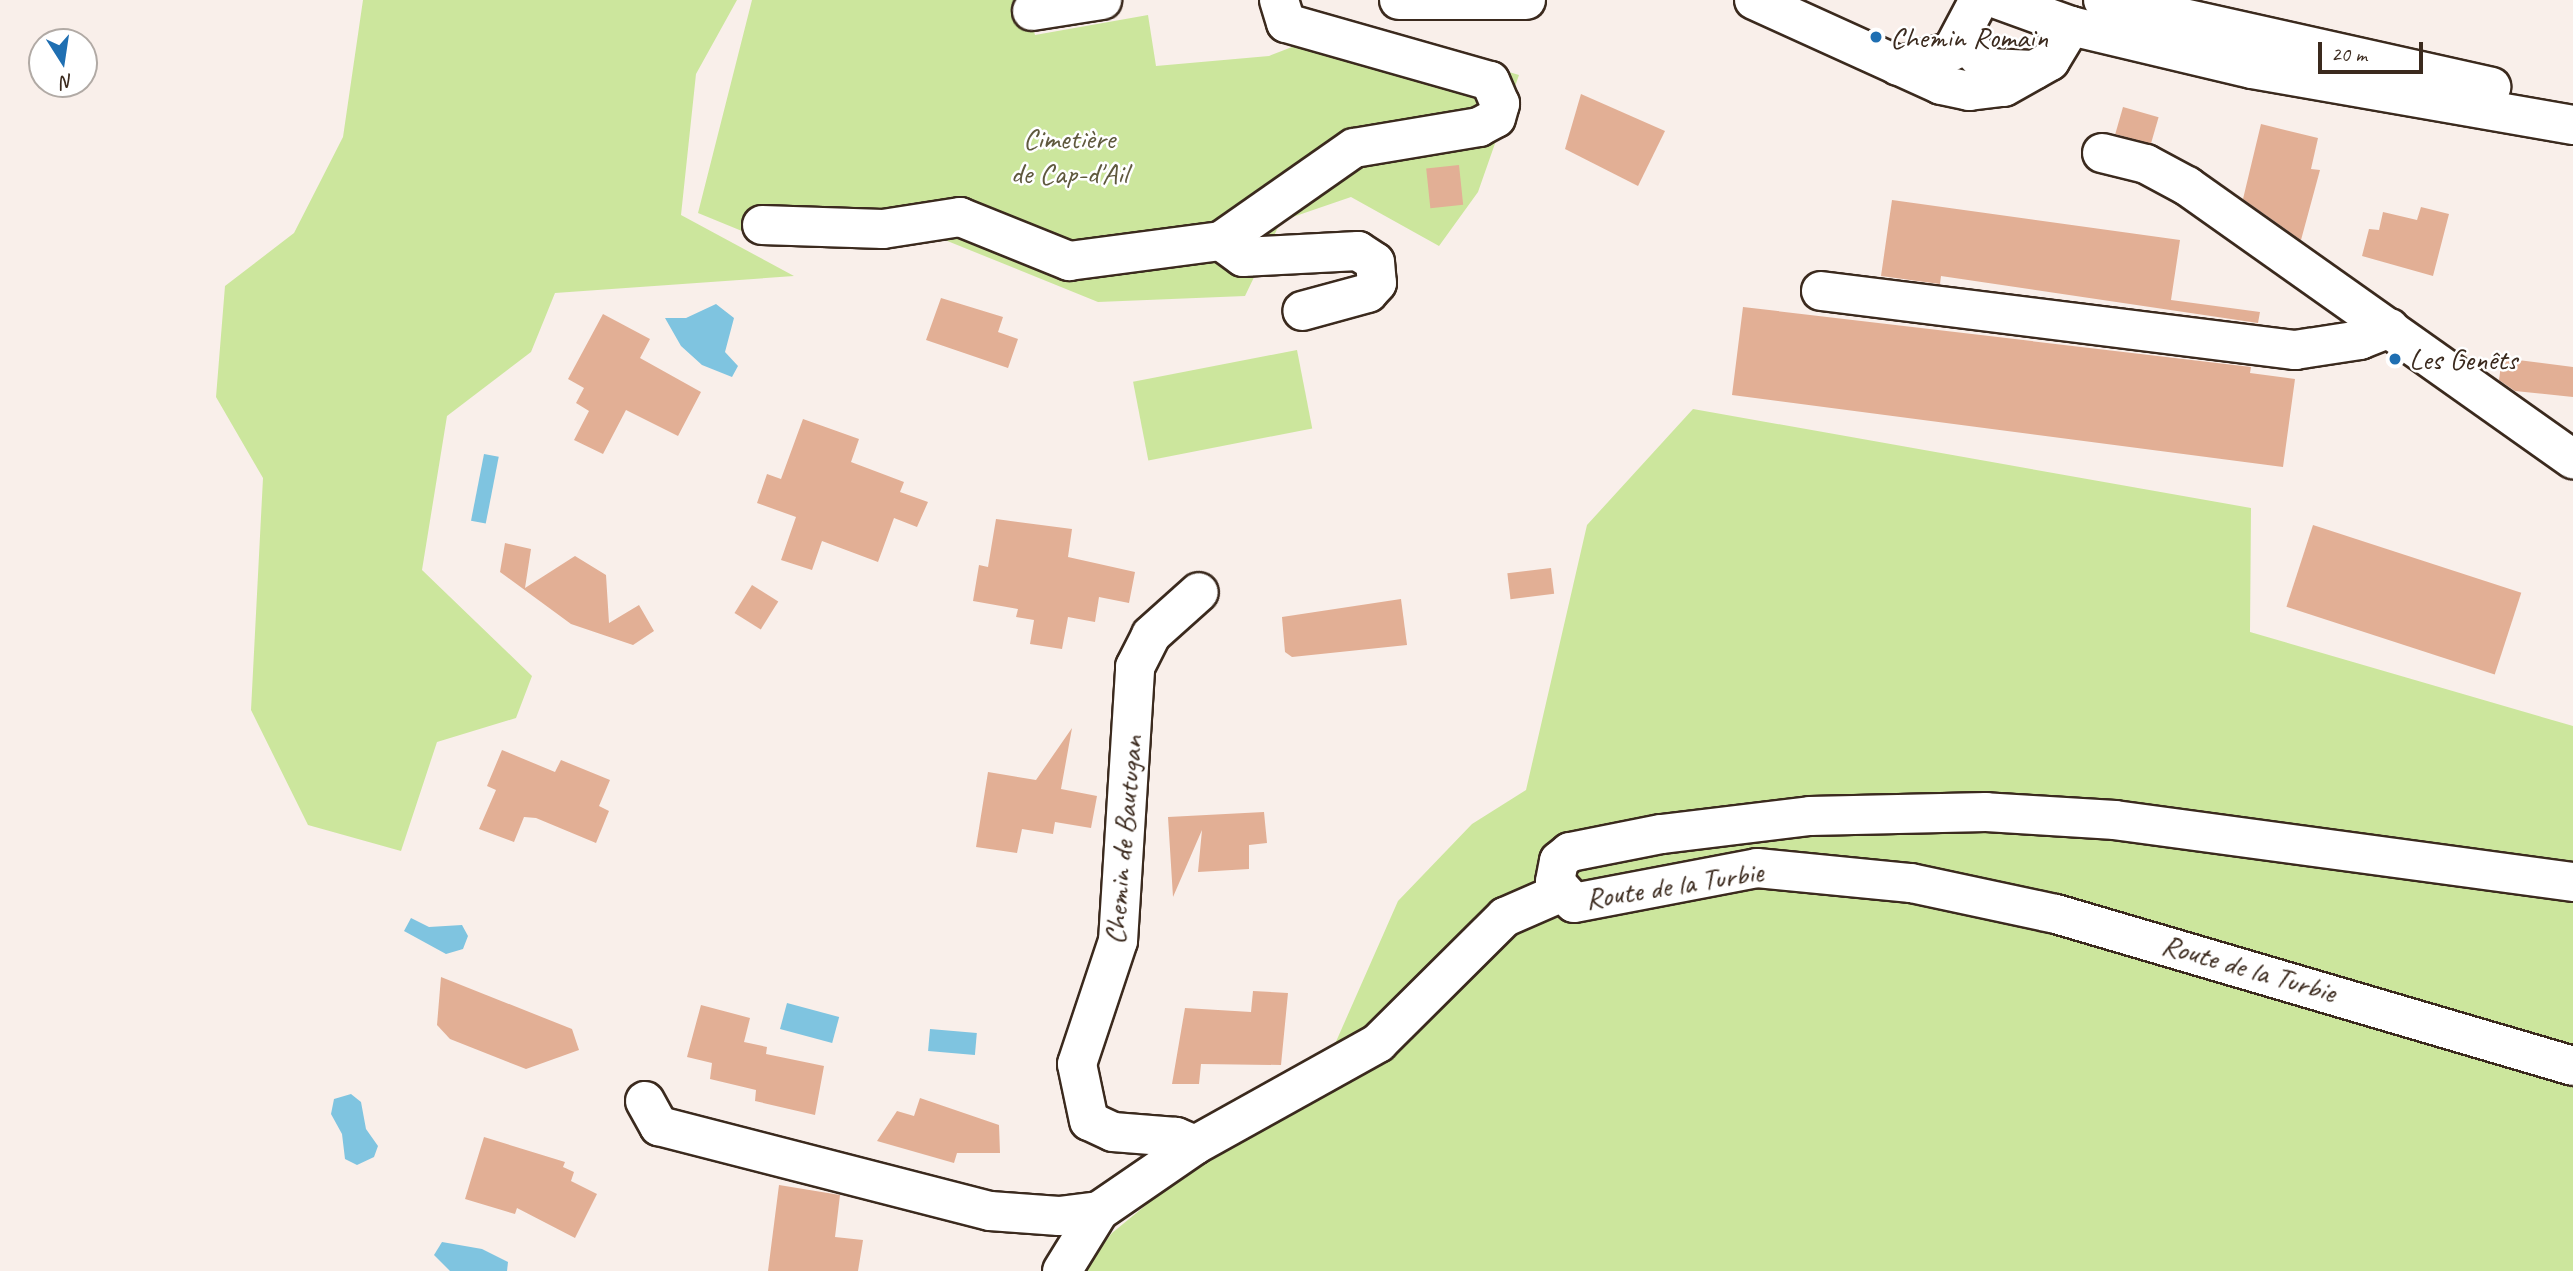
<!DOCTYPE html>
<meta charset="utf-8">
<style>
body{margin:0}
#map{position:relative;width:2573px;height:1271px;overflow:hidden;background:#f9efea;font-family:Caveat,sans-serif}
div>[style]{position:absolute}
.green>*{inset:0;background:#cce69d;transform-origin:0 0}
.water>*{inset:0;background:#7fc4e0;transform-origin:0 0}
.building>*{inset:0;background:#e2af95;transform-origin:0 0}
.roads{filter:drop-shadow(2px 0 #3b2a1e) drop-shadow(-2px 0 #3b2a1e) drop-shadow(0 2px #3b2a1e) drop-shadow(0 -2px #3b2a1e)}
.minor>*{height:38px;margin:-19px;padding:0 19px;transform-origin:19px;border-radius:19px;background:#fff}
.major>*{height:38px;margin:-19px;padding:0 19px;transform-origin:19px;border-radius:19px;background:#fff}
.dots>*{width:19px;height:19px;translate:-50% -50%;box-sizing:border-box;border:4px solid #fff;border-radius:50%}
span{translate:-50% -50%;white-space:nowrap;text-align:center;line-height:1.15;-webkit-text-stroke:5px #fff;paint-order:stroke}
.poi-label{font-size:30px;color:#3b2a1e}
.left{translate:0 -50%;text-align:left}
.park-label{font-size:30px;color:#5f593e}
.street-label{font-size:30px;color:#3b2a1e}
.north{position:absolute;left:28px;top:28px;width:70px;height:70px;box-sizing:border-box;background:#fff;border:2px solid #b1aaa5;border-radius:50%;rotate:168deg;font-size:19px;font-weight:700;line-height:28px;text-align:center;color:#3b2a1e}
.north::after{content:'';display:block;margin:auto;width:24px;height:32px;background:#1f6fb2;clip-path:polygon(50% 0,100% 100%,50% 72%,0 100%)}
.scale{position:absolute;left:2318px;top:42px;width:105px;height:32px;box-sizing:border-box;border:4px solid #3b2a1e;border-top:0;padding-left:9px;font-size:21px;line-height:24px;white-space:nowrap;color:#3b2a1e;-webkit-text-stroke:5px #fff;paint-order:stroke}
</style>
<div id="map">
<div class="green">
<div style="clip-path:polygon(363px 0,737px 0,696px 74px,681px 215px,794px 276px,555px 293px,531px 352px,447px 416px,422px 570px,532px 676px,516px 718px,437px 742px,401px 851px,308px 825px,251px 710px,263px 478px,216px 397px,225px 286px,294px 233px,343px 137px)"></div>
<div style="clip-path:polygon(752px 0,1026px 0,1035px 35px,1148px 15px,1156px 66px,1269px 56px,1305px 42px,1314px 13px,1519px 75px,1478px 192px,1439px 246px,1351px 197px,1281px 221px,1245px 296px,1098px 302px,940px 238px,893px 248px,759px 238px,698px 213px)"></div>
<div style="left:1297px;top:350px;width:80px;height:167px;rotate:79deg"></div>
<div style="clip-path:polygon(1693px 409px,2251px 508px,2250px 632px,2573px 726px,2573px 1271px,1082px 1271px,1112px 1233px,1331px 1053px,1398px 901px,1472px 824px,1526px 790px,1587px 525px)"></div>
</div>
<div class="water">
<div style="clip-path:polygon(716px 304px,734px 318px,725px 352px,738px 366px,732px 377px,702px 365px,681px 346px,665px 318px,686px 318px)"></div>
<div style="left:484px;top:454px;width:15px;height:68px;rotate:11deg"></div>
<div style="clip-path:polygon(411px 918px,429px 927px,462px 925px,468px 936px,463px 949px,446px 954px,404px 931px)"></div>
<div style="left:787px;top:1003px;width:54px;height:27px;rotate:15deg"></div>
<div style="left:930px;top:1029px;width:47px;height:22px;rotate:5deg"></div>
<div style="clip-path:polygon(351px 1094px,361px 1102px,366px 1129px,378px 1146px,374px 1157px,357px 1165px,345px 1159px,342px 1134px,331px 1114px,334px 1099px)"></div>
<div style="clip-path:polygon(442px 1242px,482px 1249px,508px 1262px,507px 1271px,450px 1271px,434px 1255px)"></div>
</div>
<div class="building">
<div style="clip-path:polygon(1581px 94px,1665px 131px,1638px 186px,1565px 149px)"></div>
<div style="left:2123px;top:107px;width:37px;height:28px;rotate:16deg"></div>
<div style="clip-path:polygon(2261px 124px,2318px 138px,2311px 169px,2320px 170px,2301px 240px,2243px 199px)"></div>
<div style="left:1459px;top:165px;width:40px;height:33px;rotate:84deg"></div>
<div style="clip-path:polygon(1892px 200px,2180px 240px,2171px 300px,2260px 312px,2258px 323px,1941px 276px,1940px 284px,1881px 276px)"></div>
<div style="clip-path:polygon(2421px 207px,2449px 214px,2433px 276px,2362px 256px,2369px 229px,2379px 230px,2383px 212px,2417px 220px)"></div>
<div style="clip-path:polygon(941px 298px,1003px 317px,998px 332px,1018px 339px,1008px 368px,926px 340px)"></div>
<div style="clip-path:polygon(1743px 307px,2251px 367px,2250px 373px,2295px 379px,2283px 467px,1732px 395px)"></div>
<div style="clip-path:polygon(603px 314px,650px 339px,640px 358px,701px 392px,678px 436px,626px 410px,603px 454px,574px 440px,589px 411px,576px 403px,584px 388px,568px 379px)"></div>
<div style="clip-path:polygon(2502px 358px,2573px 367px,2573px 397px,2515px 391px,2499px 380px)"></div>
<div style="clip-path:polygon(803px 419px,859px 439px,851px 462px,904px 482px,900px 492px,928px 502px,917px 527px,894px 518px,878px 562px,822px 541px,812px 570px,781px 560px,796px 517px,757px 503px,767px 474px,781px 479px)"></div>
<div style="clip-path:polygon(996px 519px,1072px 529px,1068px 557px,1135px 572px,1129px 603px,1099px 597px,1095px 622px,1068px 617px,1062px 649px,1030px 644px,1034px 620px,1016px 617px,1018px 609px,973px 601px,979px 565px,988px 567px)"></div>
<div style="left:2313px;top:525px;width:219px;height:86px;rotate:18deg"></div>
<div style="clip-path:polygon(505px 543px,531px 549px,525px 588px,575px 556px,606px 575px,609px 623px,639px 605px,654px 631px,633px 645px,571px 624px,500px 572px)"></div>
<div style="left:1551px;top:568px;width:26px;height:44px;rotate:83deg"></div>
<div style="left:752px;top:585px;width:31px;height:33px;rotate:32deg"></div>
<div style="clip-path:polygon(1401px 599px,1407px 645px,1292px 657px,1285px 652px,1282px 617px)"></div>
<div style="clip-path:polygon(1072px 728px,1061px 789px,1097px 796px,1091px 828px,1055px 822px,1053px 834px,1022px 829px,1017px 853px,976px 847px,988px 772px,1036px 780px)"></div>
<div style="clip-path:polygon(502px 750px,555px 772px,561px 760px,610px 780px,599px 806px,609px 811px,596px 843px,536px 818px,524px 817px,514px 842px,479px 829px,496px 790px,487px 786px)"></div>
<div style="clip-path:polygon(1264px 812px,1267px 843px,1249px 845px,1249px 869px,1198px 872px,1202px 830px,1173px 897px,1168px 817px)"></div>
<div style="clip-path:polygon(441px 977px,572px 1029px,579px 1050px,526px 1069px,450px 1039px,437px 1025px)"></div>
<div style="clip-path:polygon(1253px 991px,1288px 993px,1281px 1065px,1201px 1064px,1199px 1084px,1172px 1084px,1185px 1008px,1251px 1012px)"></div>
<div style="clip-path:polygon(701px 1005px,750px 1018px,744px 1042px,767px 1047px,766px 1054px,824px 1066px,815px 1115px,755px 1101px,756px 1090px,710px 1079px,712px 1063px,687px 1057px)"></div>
<div style="clip-path:polygon(920px 1098px,999px 1125px,1000px 1153px,957px 1153px,954px 1163px,877px 1141px,897px 1111px,914px 1116px)"></div>
<div style="clip-path:polygon(484px 1137px,565px 1162px,563px 1167px,574px 1172px,571px 1181px,597px 1194px,575px 1238px,517px 1208px,515px 1214px,465px 1199px)"></div>
<div style="clip-path:polygon(779px 1185px,840px 1195px,835px 1237px,863px 1240px,858px 1271px,768px 1271px)"></div>
</div>
<div class="roads">
<div class="minor">
<div style="left:1399px;top:0;width:127px"></div>
<div style="left:1754px;top:0;width:205px;rotate:24.4deg"></div>
<div style="left:1941px;top:85px;width:29px;rotate:12deg"></div>
<div style="left:1969px;top:91px;width:35px;rotate:-7deg"></div>
<div style="left:2004px;top:87px;width:53px;rotate:-29.5deg"></div>
<div style="left:2050px;top:61px;width:41px;rotate:-59deg"></div>
<div style="left:1032px;top:11px;width:71px;rotate:-8.9deg"></div>
<div style="left:1967px;top:28px;width:23px;rotate:77deg"></div>
<div style="left:1972px;top:50px;width:25px;rotate:47deg"></div>
<div style="left:1989px;top:68px;width:45px;rotate:2.5deg"></div>
<div style="left:1898px;top:66px;width:56px;rotate:-15.5deg"></div>
<div style="left:1952px;top:51px;width:58px;rotate:-62.1deg"></div>
<div style="left:2102px;top:153px;width:45px;rotate:14deg"></div>
<div style="left:2146px;top:164px;width:47px;rotate:28.2deg"></div>
<div style="left:2187px;top:186px;width:473px;rotate:35.3deg"></div>
<div style="left:762px;top:225px;width:121px;rotate:1.9deg"></div>
<div style="left:883px;top:229px;width:78px;rotate:-8.9deg"></div>
<div style="left:960px;top:217px;width:118px;rotate:22deg"></div>
<div style="left:1069px;top:261px;width:153px;rotate:-7.5deg"></div>
<div style="left:1221px;top:241px;width:27px;rotate:36deg"></div>
<div style="left:1243px;top:257px;width:115px;rotate:-3deg"></div>
<div style="left:1358px;top:251px;width:20px;rotate:33deg"></div>
<div style="left:1375px;top:262px;width:21px;rotate:85deg"></div>
<div style="left:1377px;top:283px;width:13px;rotate:132deg"></div>
<div style="left:1368px;top:293px;width:68px;rotate:164.7deg"></div>
<div style="left:1221px;top:241px;width:162px;rotate:-35deg"></div>
<div style="left:1354px;top:148px;width:127px;rotate:-9.5deg"></div>
<div style="left:1479px;top:127px;width:19px;rotate:-28deg"></div>
<div style="left:1496px;top:118px;width:15px;rotate:-74deg"></div>
<div style="left:1500px;top:104px;width:25px;rotate:-113deg"></div>
<div style="left:1490px;top:81px;width:212px;rotate:-164.1deg"></div>
<div style="left:1286px;top:23px;width:24px;rotate:-107deg"></div>
<div style="left:1821px;top:291px;width:478px;rotate:7.1deg"></div>
<div style="left:2295px;top:350px;width:66px;rotate:-8.7deg"></div>
<div style="left:2360px;top:340px;width:32px;rotate:-22deg"></div>
<div style="left:2573px;top:882px;width:462px;rotate:-172.3deg"></div>
<div style="left:2115px;top:820px;width:129px;rotate:-176.5deg"></div>
<div style="left:1986px;top:812px;width:176px;rotate:178.7deg"></div>
<div style="left:1810px;top:816px;width:150px;rotate:173.1deg"></div>
<div style="left:1661px;top:834px;width:93px;rotate:168.8deg"></div>
<div style="left:1570px;top:852px;width:14px;rotate:141deg"></div>
<div style="left:1559px;top:861px;width:21px;rotate:101deg"></div>
<div style="left:1555px;top:882px;width:28px;rotate:48deg"></div>
<div style="left:1574px;top:903px;width:186px;rotate:-10.8deg"></div>
<div style="left:1757px;top:868px;width:155px;rotate:5.6deg"></div>
<div style="left:1911px;top:883px;width:148px;rotate:12.1deg"></div>
<div style="left:2056px;top:914px;width:539px;rotate:16.38deg"></div>
<div style="left:645px;top:1101px;width:29px;rotate:61deg"></div>
<div style="left:659px;top:1126px;width:342px;rotate:14.4deg"></div>
<div style="left:990px;top:1211px;width:69px;rotate:4.1deg"></div>
<div style="left:1059px;top:1216px;width:40px;rotate:-7.1deg"></div>
<div style="left:1195px;top:1145px;width:21px;rotate:-157deg"></div>
<div style="left:1176px;top:1137px;width:63px;rotate:-175.5deg"></div>
<div style="left:1113px;top:1132px;width:26px;rotate:-155deg"></div>
<div style="left:1089px;top:1121px;width:58px;rotate:-101.9deg"></div>
<div style="left:1077px;top:1064px;width:130px;rotate:-71.6deg"></div>
<div style="left:1118px;top:941px;width:275px;rotate:-86.4deg"></div>
<div style="left:1135px;top:667px;width:36px;rotate:-63deg"></div>
<div style="left:1151px;top:635px;width:64px;rotate:-41.9deg"></div>
<div style="left:1062px;top:1271px;width:70px;rotate:-58.3deg"></div>
<div style="left:1099px;top:1211px;width:116px;rotate:-34.5deg"></div>
<div style="left:1195px;top:1145px;width:210px;rotate:-29.1deg"></div>
<div style="left:1378px;top:1043px;width:179px;rotate:-44.8deg"></div>
<div style="left:1505px;top:917px;width:60px;rotate:-23.6deg"></div>
</div>
<div class="major">
<div style="left:1999px;top:0;width:77px;rotate:19.9deg"></div>
<div style="left:2071px;top:26px;width:186px;rotate:13.4deg"></div>
<div style="left:2252px;top:69px;width:326px;rotate:9.9deg"></div>
<div style="left:2103px;top:0;width:398px;rotate:12.6deg"></div>
</div>
</div>
<div class="dots">
<div style="left:1876px;top:37px;background:#1f6fb2"></div>
<div style="left:2395px;top:359px;background:#1f6fb2"></div>
</div>
<div class="poi-label">
<span class="left" style="left:1890px;top:37px">Chemin Romain</span>
<span class="left" style="left:2409px;top:359px">Les Genêts</span>
</div>
<div class="park-label">
<span style="left:1069px;top:155px">Cimetière<br>de Cap-d'Ail</span>
</div>
<div class="street-label">
<span style="left:1123px;top:840px;rotate:-85deg">Chemin de Bautugan</span>
<span style="left:1674px;top:885px;rotate:-9deg">Route de la Turbie</span>
<span style="left:2249px;top:968px;rotate:16deg">Route de la Turbie</span>
</div>
<div class="north">N</div>
<div class="scale">20 m</div>
</div>
